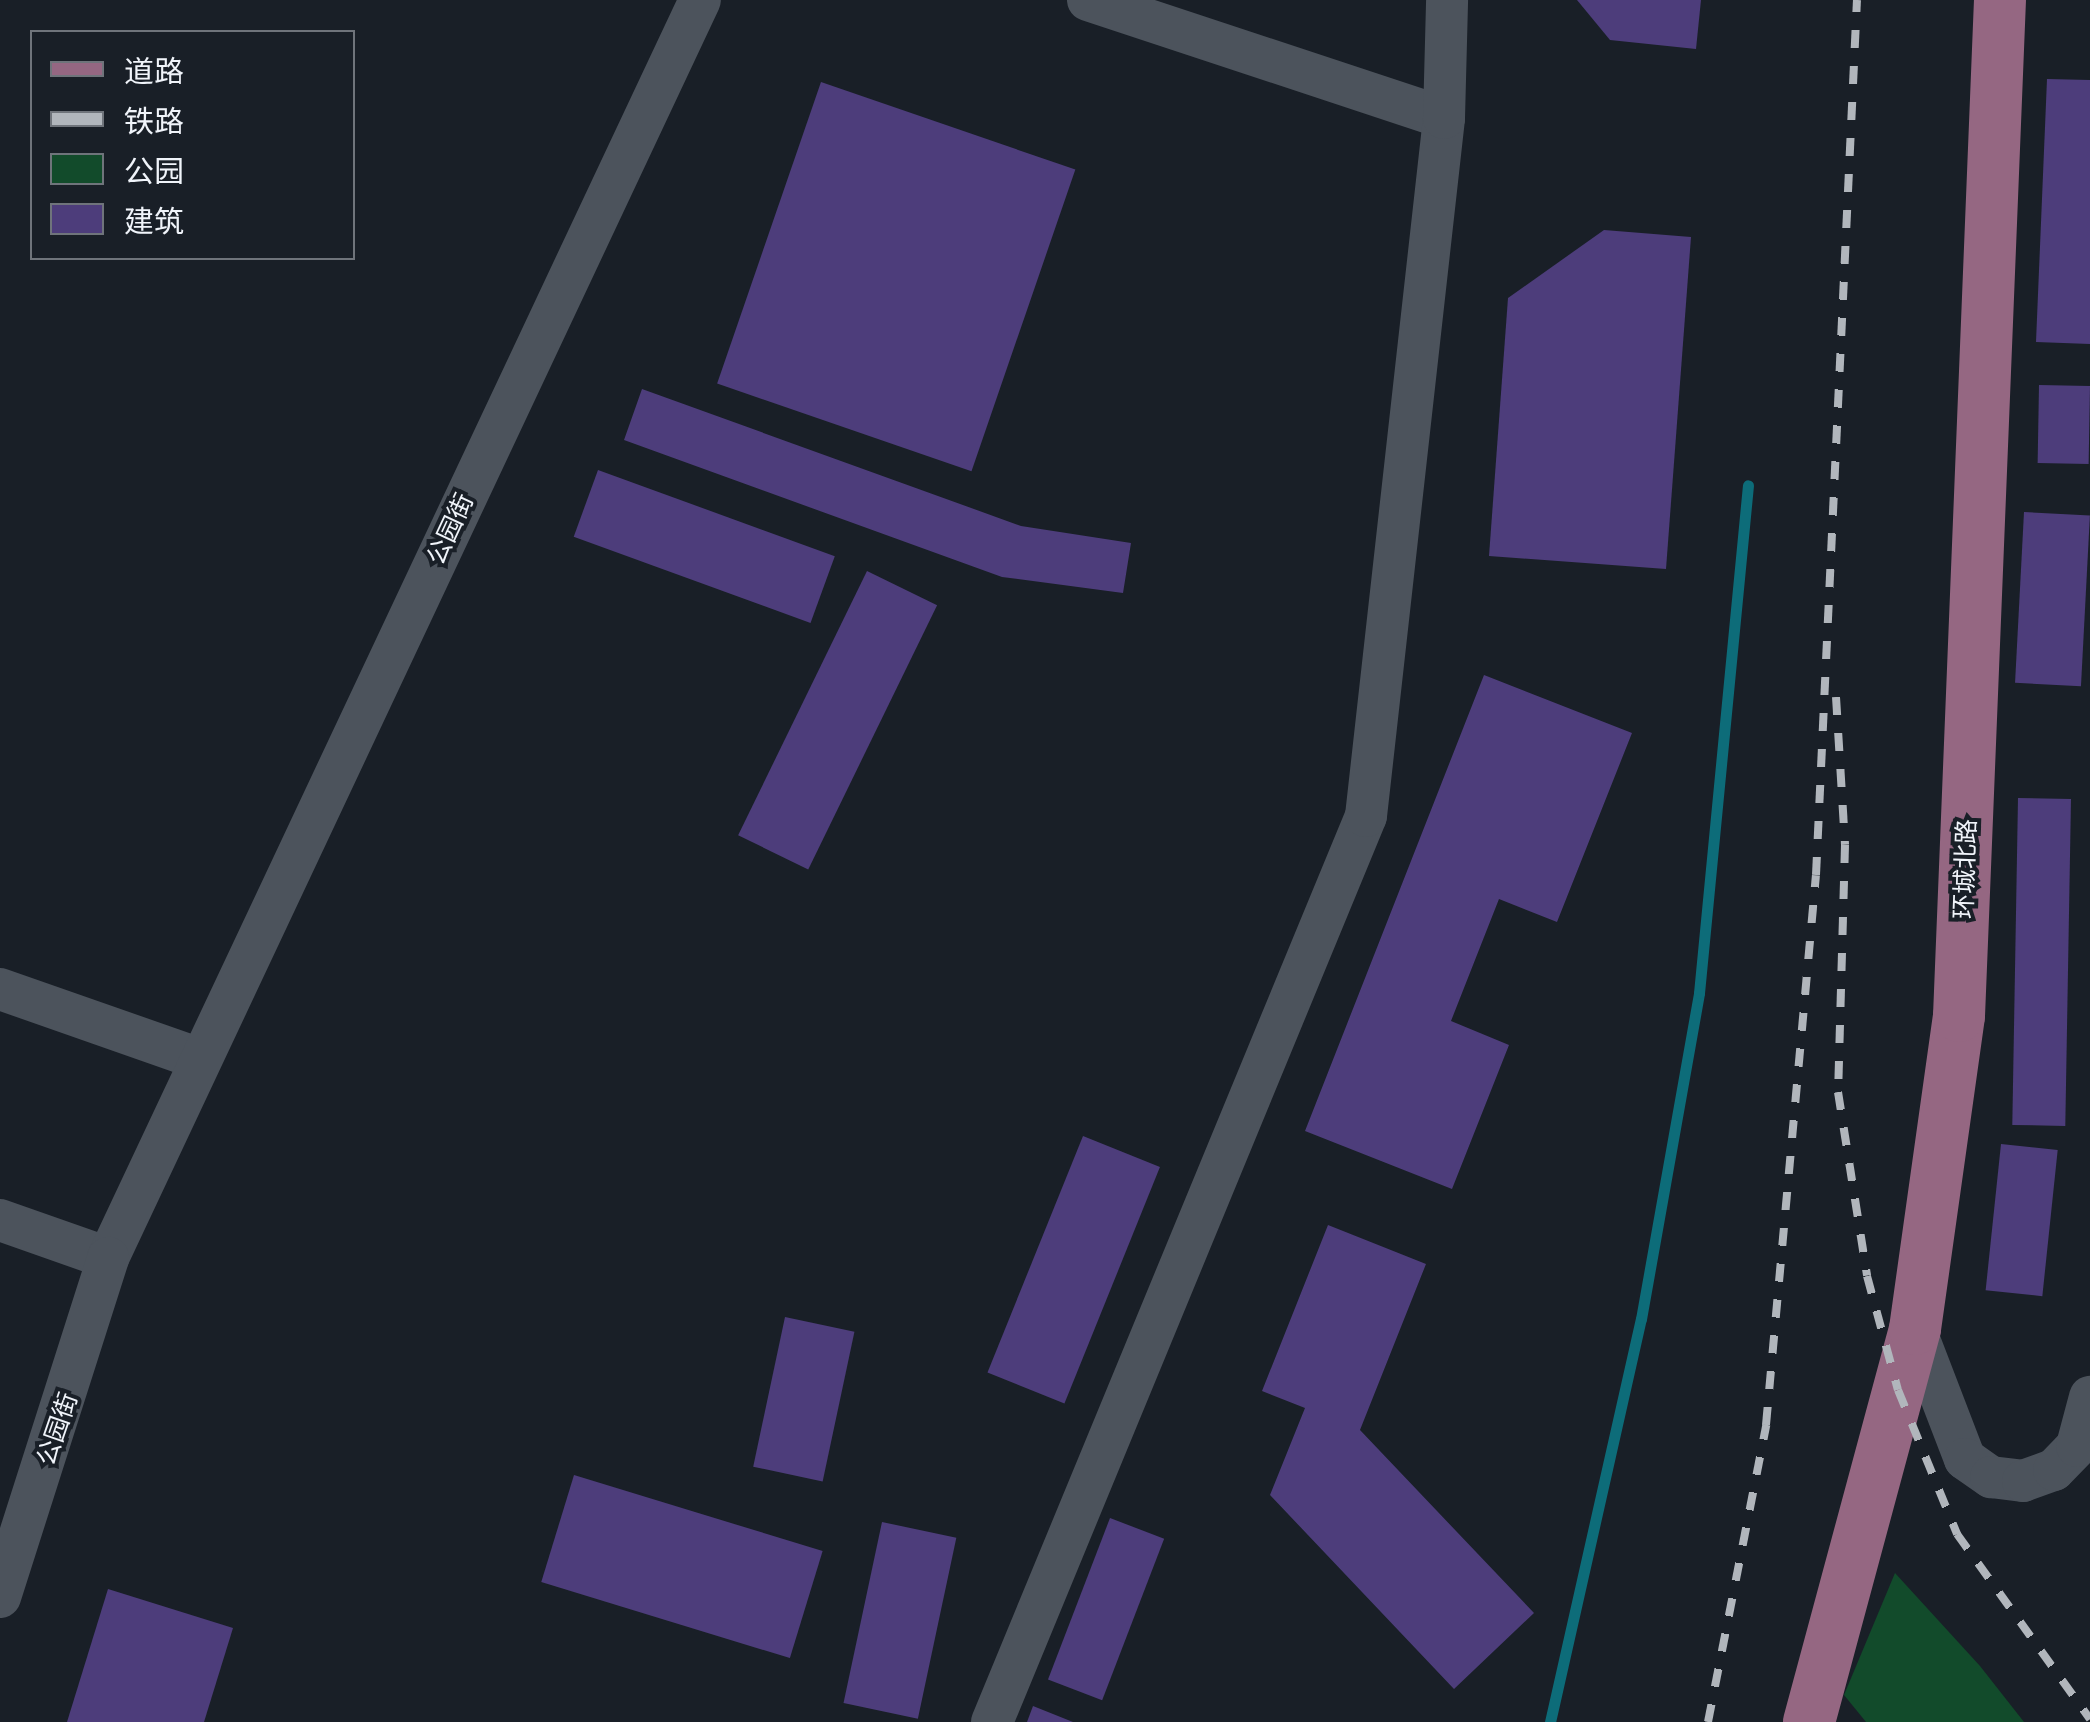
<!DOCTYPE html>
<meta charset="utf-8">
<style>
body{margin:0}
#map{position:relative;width:2090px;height:1722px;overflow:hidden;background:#191f27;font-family:"Archivo Narrow","Noto Sans SC",sans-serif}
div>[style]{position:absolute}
.green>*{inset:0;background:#124b2b}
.stream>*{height:11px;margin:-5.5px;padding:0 5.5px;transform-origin:5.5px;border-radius:5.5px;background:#0d6c79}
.building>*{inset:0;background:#4d3d7b;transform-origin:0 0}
.minor>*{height:42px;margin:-21px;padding:0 21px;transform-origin:21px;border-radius:21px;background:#4c535c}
.major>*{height:52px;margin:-26px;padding:0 26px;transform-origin:26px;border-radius:26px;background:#956782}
.rail>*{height:8px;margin-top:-4px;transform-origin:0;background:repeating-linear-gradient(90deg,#b1b6bc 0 18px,transparent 0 36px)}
span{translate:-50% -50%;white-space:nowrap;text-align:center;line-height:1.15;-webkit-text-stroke:8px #191f27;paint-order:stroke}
.street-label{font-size:25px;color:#f0f4fa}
.legend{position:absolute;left:30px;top:30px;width:325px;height:230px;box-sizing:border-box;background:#191f27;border:2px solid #6f747b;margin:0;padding:12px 18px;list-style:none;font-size:30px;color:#f0f4fa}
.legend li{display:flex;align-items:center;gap:20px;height:50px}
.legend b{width:50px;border:2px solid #6f747b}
</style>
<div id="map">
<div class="green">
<div style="clip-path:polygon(1895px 1573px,1980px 1666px,2024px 1722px,1866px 1722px,1844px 1695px)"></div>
</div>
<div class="stream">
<div style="left:1550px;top:1722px;width:413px;rotate:-77.3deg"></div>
<div style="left:1641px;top:1319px;width:331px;rotate:-79.9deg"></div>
<div style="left:1699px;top:993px;width:510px;rotate:-84.49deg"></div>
</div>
<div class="building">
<div style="clip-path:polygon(1577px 0,1701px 0,1696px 49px,1610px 40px)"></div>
<div style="clip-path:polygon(2047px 79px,2090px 80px,2090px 344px,2036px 342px)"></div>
<div style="left:821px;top:82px;width:269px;height:319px;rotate:19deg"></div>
<div style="clip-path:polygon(1604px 230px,1691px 237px,1666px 569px,1489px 556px,1508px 298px)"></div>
<div style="left:2039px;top:385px;width:51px;height:78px;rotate:1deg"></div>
<div style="clip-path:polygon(642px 389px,1021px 526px,1131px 543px,1123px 593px,1002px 577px,624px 440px)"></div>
<div style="left:598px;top:470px;width:252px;height:71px;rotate:20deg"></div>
<div style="left:2024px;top:512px;width:66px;height:171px;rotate:3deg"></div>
<div style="left:867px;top:571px;width:78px;height:294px;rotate:26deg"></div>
<div style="clip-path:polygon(1484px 675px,1632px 733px,1557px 922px,1499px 899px,1451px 1021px,1509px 1045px,1452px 1189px,1305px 1131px)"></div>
<div style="left:2018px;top:798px;width:53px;height:327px;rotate:1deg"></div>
<div style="left:1083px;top:1136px;width:83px;height:255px;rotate:22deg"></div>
<div style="left:2001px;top:1144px;width:57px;height:147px;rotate:6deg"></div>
<div style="clip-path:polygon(1328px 1225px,1426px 1264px,1360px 1430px,1534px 1613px,1454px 1689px,1270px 1495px,1305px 1408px,1262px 1391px)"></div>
<div style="left:785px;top:1317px;width:71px;height:153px;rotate:12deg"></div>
<div style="left:574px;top:1475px;width:260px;height:112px;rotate:17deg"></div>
<div style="left:1110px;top:1518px;width:58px;height:173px;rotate:21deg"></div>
<div style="left:882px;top:1522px;width:76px;height:185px;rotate:12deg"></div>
<div style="clip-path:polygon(108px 1589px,233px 1628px,204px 1722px,67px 1722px)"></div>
<div style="clip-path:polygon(1033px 1706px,1073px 1722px,1027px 1722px)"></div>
</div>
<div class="minor">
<div style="left:1088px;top:0;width:375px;rotate:18.3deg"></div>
<div style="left:0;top:989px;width:212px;rotate:19.3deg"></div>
<div style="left:0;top:1220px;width:114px;rotate:19.4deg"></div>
<div style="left:108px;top:1258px;width:1390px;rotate:-64.8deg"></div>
<div style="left:1915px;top:1329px;width:139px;rotate:69deg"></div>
<div style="left:1965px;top:1459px;width:32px;rotate:35deg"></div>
<div style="left:1991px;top:1477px;width:32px;rotate:7deg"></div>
<div style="left:2023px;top:1481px;width:33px;rotate:-20deg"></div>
<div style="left:2054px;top:1470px;width:33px;rotate:-46deg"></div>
<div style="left:2077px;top:1446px;width:51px;rotate:-75.1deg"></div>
<div style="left:0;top:1597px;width:356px;rotate:-72.3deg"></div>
<div style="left:992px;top:1722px;width:980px;rotate:-67.57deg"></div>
<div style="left:1366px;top:816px;width:702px;rotate:-83.62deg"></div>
<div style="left:1444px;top:118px;width:118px;rotate:-88.5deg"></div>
</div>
<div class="major">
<div style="left:1809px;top:1722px;width:407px;rotate:-74.9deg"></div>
<div style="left:1915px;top:1329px;width:316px;rotate:-82deg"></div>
<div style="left:1959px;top:1016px;width:1017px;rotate:-87.69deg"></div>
</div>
<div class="rail">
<div style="left:1836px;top:697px;width:148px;rotate:86.5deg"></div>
<div style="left:1845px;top:845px;width:247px;rotate:91.6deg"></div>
<div style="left:1838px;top:1092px;width:186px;rotate:81deg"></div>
<div style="left:1867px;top:1276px;width:118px;rotate:74.8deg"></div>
<div style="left:1898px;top:1390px;width:156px;rotate:67.7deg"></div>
<div style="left:1957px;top:1534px;width:228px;rotate:54.3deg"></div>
<div style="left:1708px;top:1722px;width:303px;rotate:-78.9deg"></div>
<div style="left:1766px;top:1425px;width:552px;rotate:-84.81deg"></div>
<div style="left:1816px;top:875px;width:876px;rotate:-87.32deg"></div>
</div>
<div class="street-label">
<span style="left:450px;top:529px;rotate:-65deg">公园街</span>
<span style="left:1965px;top:869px;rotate:-88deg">环城北路</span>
<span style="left:57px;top:1429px;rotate:-71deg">公园街</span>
</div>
<ul class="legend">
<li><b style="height:12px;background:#956782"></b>道路</li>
<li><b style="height:12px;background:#b1b6bc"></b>铁路</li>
<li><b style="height:28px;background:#124b2b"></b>公园</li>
<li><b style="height:28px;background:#4d3d7b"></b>建筑</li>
</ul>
</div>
